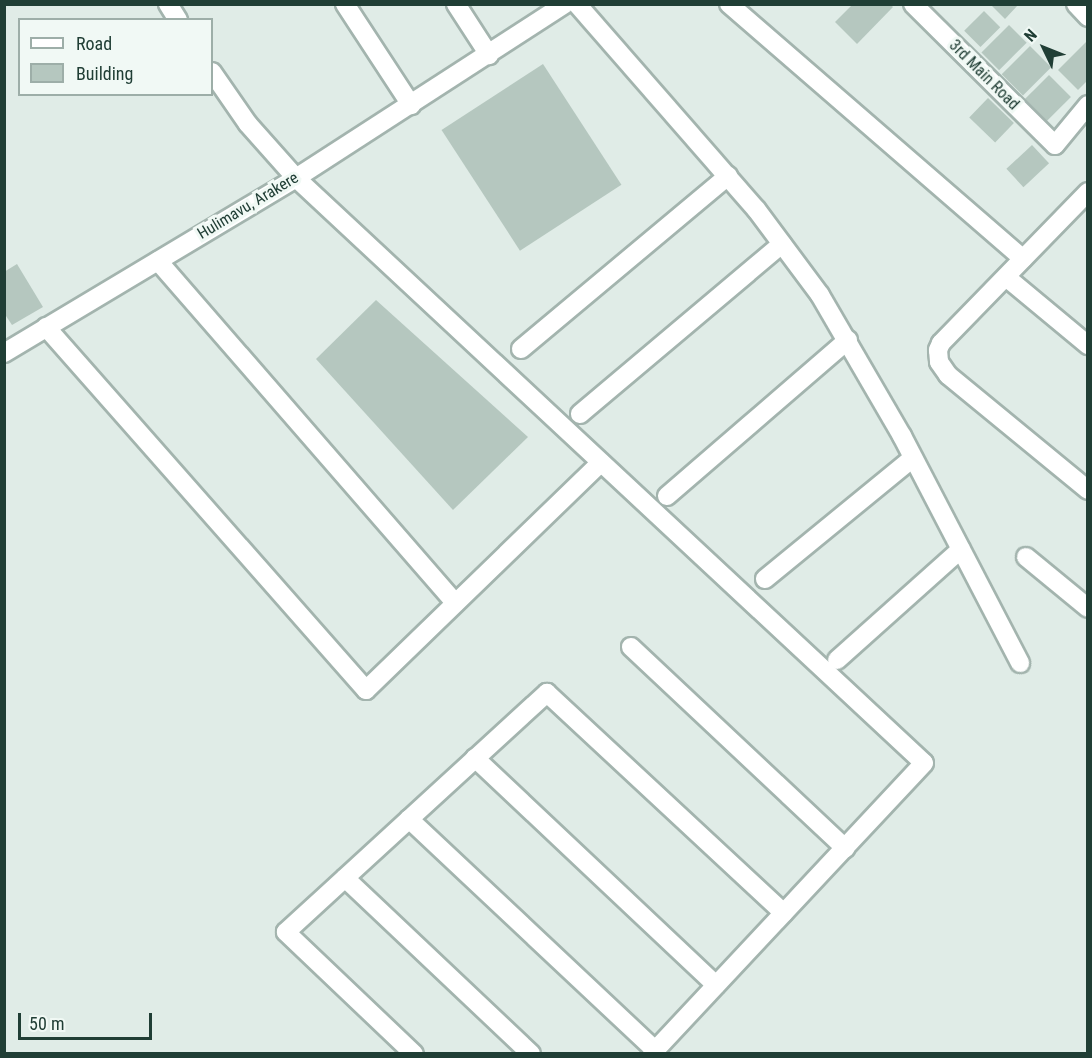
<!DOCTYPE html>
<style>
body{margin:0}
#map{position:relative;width:1092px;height:1058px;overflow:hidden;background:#e0ece7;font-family:"Roboto Condensed",sans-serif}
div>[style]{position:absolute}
.building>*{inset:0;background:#b5c7bf;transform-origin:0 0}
.roads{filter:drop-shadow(2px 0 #a3b4ae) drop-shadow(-2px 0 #a3b4ae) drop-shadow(0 2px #a3b4ae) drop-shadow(0 -2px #a3b4ae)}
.minor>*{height:18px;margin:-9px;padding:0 9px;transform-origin:9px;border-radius:9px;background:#fff}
.tertiary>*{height:18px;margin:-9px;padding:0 9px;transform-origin:9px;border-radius:9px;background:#fff}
span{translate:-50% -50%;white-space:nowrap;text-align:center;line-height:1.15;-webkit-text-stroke:6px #f1f9f5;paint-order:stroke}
.street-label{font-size:16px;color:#203e35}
.frame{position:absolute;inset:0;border:6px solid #203e35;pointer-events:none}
.legend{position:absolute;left:18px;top:18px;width:195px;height:78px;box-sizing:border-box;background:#f1f9f5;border:2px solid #9daea8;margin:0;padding:8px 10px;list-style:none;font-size:18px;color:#203e35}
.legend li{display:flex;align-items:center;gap:12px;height:30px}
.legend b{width:30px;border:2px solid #9daea8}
.north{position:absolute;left:1014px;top:18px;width:60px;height:60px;-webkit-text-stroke:4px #f1f9f5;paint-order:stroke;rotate:313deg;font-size:16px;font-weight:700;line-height:24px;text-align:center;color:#203e35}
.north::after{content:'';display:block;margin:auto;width:21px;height:27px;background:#203e35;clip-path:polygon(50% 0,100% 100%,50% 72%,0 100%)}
.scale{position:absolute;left:18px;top:1013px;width:134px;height:27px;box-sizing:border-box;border:3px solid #203e35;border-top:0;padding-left:8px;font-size:18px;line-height:21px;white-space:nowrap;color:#203e35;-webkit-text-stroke:4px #f1f9f5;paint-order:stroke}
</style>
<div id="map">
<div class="building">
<div style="clip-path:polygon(990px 4px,1019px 4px,1005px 19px)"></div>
<div style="clip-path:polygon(852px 5px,891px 5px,893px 7px,857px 44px,835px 22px)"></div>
<div style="left:984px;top:11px;width:23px;height:28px;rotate:45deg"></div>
<div style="left:1009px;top:25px;width:25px;height:39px;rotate:45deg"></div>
<div style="clip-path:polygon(1086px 42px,1088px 80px,1078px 90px,1058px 70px)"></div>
<div style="left:1030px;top:46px;width:30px;height:40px;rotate:45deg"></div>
<div style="left:543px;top:64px;width:144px;height:121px;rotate:57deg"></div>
<div style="left:1049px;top:75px;width:31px;height:34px;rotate:45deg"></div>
<div style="left:988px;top:98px;width:36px;height:27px;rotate:44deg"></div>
<div style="left:1032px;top:145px;width:25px;height:35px;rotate:47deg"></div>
<div style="clip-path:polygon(17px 264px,43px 307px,12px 325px,4px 313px,4px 272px)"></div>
<div style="clip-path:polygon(376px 300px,528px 437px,453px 510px,316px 359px)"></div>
</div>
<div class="roads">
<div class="minor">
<div style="left:168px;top:4px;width:19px;rotate:58deg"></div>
<div style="left:345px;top:4px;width:121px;rotate:56.8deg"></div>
<div style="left:456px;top:4px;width:61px;rotate:57.1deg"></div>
<div style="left:577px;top:4px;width:272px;rotate:48.9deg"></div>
<div style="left:756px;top:209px;width:107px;rotate:53.3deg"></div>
<div style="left:820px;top:295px;width:163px;rotate:59.8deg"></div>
<div style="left:902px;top:436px;width:256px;rotate:62.5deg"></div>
<div style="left:729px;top:4px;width:389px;rotate:40.9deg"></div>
<div style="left:913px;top:4px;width:200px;rotate:44.8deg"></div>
<div style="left:1055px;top:145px;width:52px;rotate:-50.5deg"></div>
<div style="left:1076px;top:4px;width:18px;rotate:47deg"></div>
<div style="left:212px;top:72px;width:63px;rotate:55.3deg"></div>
<div style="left:248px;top:124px;width:72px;rotate:48.4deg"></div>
<div style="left:296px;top:178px;width:858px;rotate:42.97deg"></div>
<div style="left:924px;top:763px;width:398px;rotate:133.1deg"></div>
<div style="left:1088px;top:192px;width:211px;rotate:134.2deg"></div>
<div style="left:941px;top:343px;width:8px;rotate:113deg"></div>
<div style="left:938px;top:350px;width:12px;rotate:85deg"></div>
<div style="left:939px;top:362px;width:16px;rotate:55deg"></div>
<div style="left:948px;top:375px;width:181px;rotate:39.4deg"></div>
<div style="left:158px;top:261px;width:453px;rotate:49deg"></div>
<div style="left:1006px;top:277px;width:107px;rotate:39.7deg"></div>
<div style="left:46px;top:327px;width:484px;rotate:48.6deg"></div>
<div style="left:366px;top:690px;width:327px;rotate:-44.1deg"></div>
<div style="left:521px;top:349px;width:270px;rotate:-39.9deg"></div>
<div style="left:580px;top:414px;width:264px;rotate:-40.1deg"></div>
<div style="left:667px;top:496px;width:239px;rotate:-40.8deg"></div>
<div style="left:1026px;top:557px;width:80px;rotate:39.4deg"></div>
<div style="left:765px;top:579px;width:191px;rotate:-39.3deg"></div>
<div style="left:631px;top:647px;width:294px;rotate:43.2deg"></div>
<div style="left:837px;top:660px;width:166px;rotate:-41.8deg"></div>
<div style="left:475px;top:758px;width:331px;rotate:43.3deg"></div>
<div style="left:409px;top:819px;width:337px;rotate:43.2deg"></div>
<div style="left:345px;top:878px;width:256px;rotate:43.4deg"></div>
<div style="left:414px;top:1054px;width:177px;rotate:-136.4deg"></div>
<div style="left:286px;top:932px;width:354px;rotate:-42.5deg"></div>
<div style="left:547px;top:693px;width:323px;rotate:42.9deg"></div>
</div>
<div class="tertiary">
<div style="left:4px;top:353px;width:340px;rotate:-30.9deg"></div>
<div style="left:296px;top:178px;width:320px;rotate:-32.9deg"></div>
</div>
</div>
<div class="street-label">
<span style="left:984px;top:75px;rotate:45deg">3rd Main Road</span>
<span style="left:248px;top:206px;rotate:-31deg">Hulimavu, Arakere</span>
</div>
<div class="frame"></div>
<ul class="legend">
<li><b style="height:8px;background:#fff"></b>Road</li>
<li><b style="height:16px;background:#b5c7bf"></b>Building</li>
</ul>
<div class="north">N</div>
<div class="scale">50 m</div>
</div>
